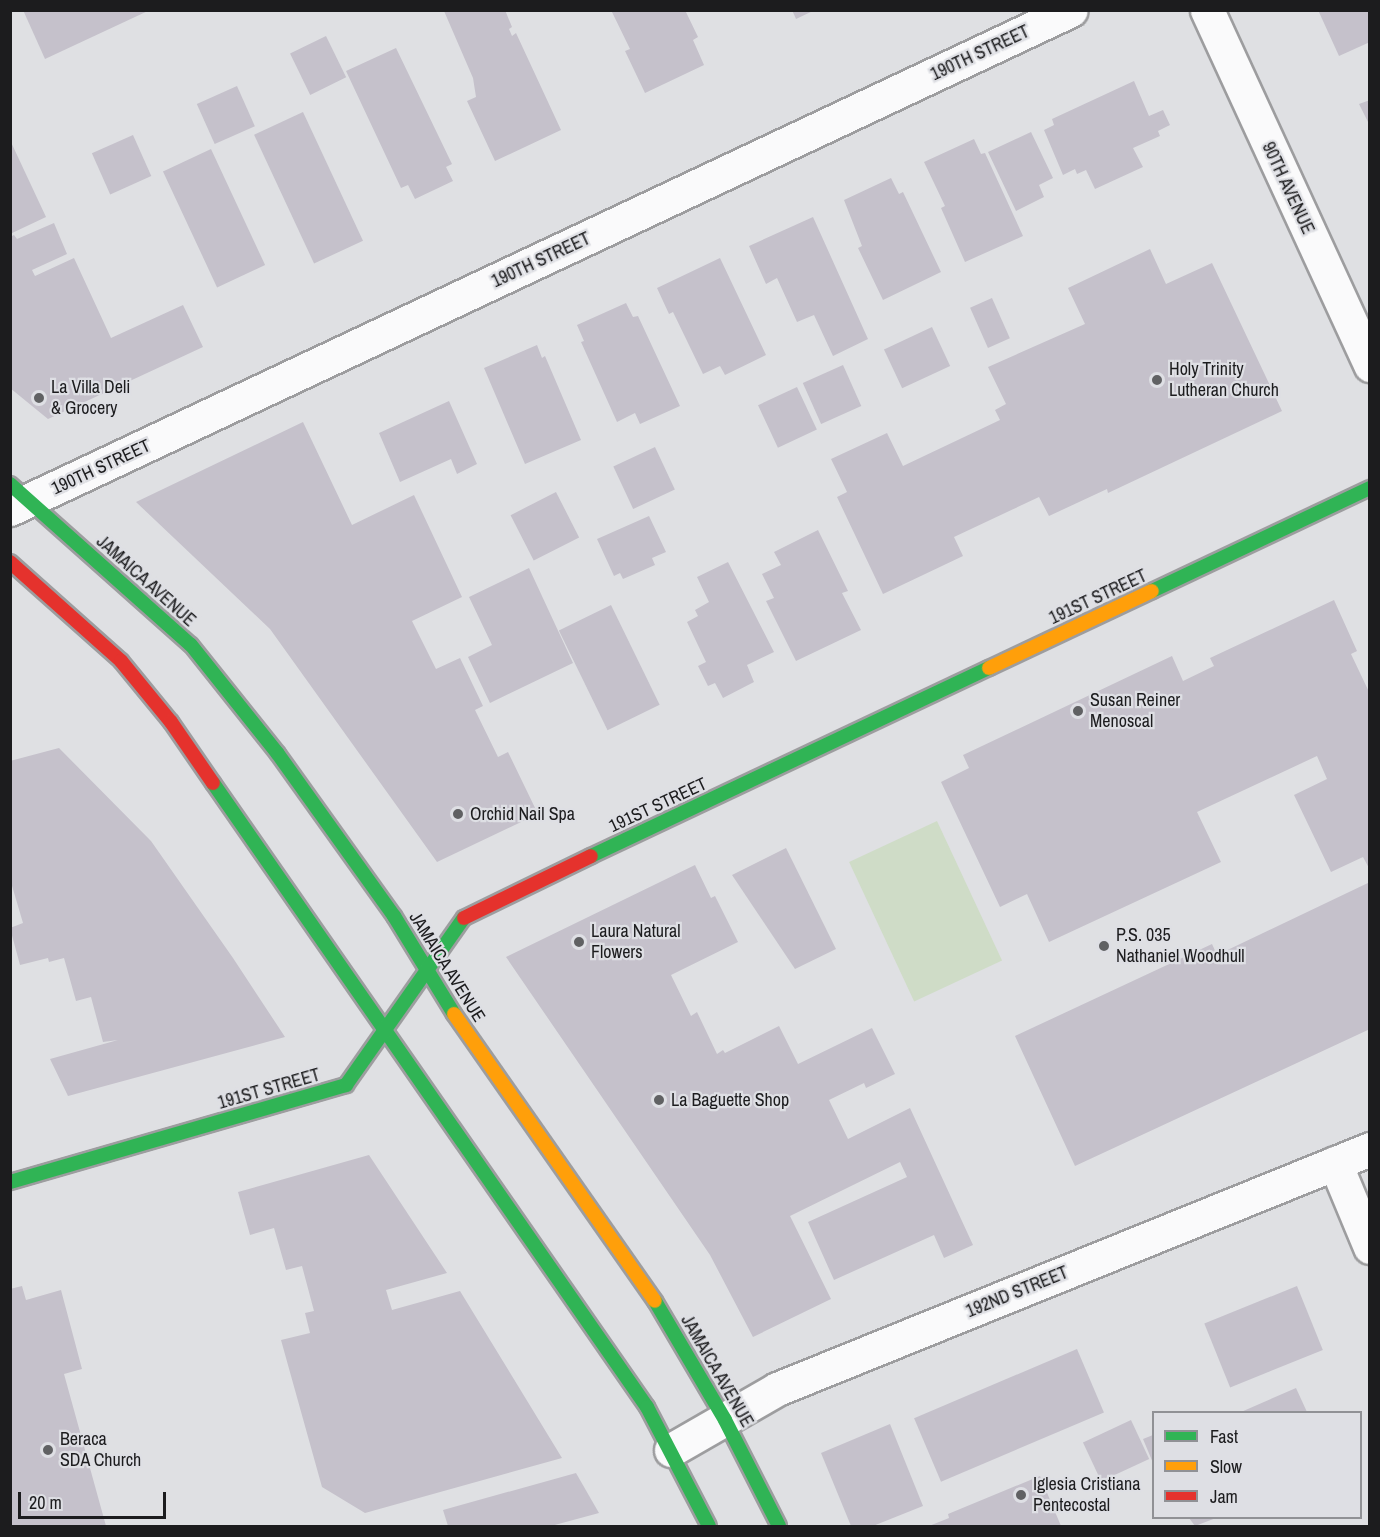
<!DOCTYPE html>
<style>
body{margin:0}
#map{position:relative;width:1380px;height:1537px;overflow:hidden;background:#dfe0e3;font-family:"Archivo Narrow",sans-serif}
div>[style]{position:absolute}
.green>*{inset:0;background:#cfdcc7;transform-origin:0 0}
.building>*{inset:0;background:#c5c1cb;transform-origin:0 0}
.roads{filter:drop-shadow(2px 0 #9d9d9f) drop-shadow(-2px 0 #9d9d9f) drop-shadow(0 2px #9d9d9f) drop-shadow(0 -2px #9d9d9f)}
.street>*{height:33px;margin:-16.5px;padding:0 16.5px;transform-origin:16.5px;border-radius:16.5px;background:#fafafb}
.fast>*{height:14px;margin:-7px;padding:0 7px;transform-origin:7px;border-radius:7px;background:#30b455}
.slow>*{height:14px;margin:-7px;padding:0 7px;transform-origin:7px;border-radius:7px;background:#ff9f0a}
.jam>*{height:14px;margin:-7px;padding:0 7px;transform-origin:7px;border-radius:7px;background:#e5322d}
.dots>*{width:16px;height:16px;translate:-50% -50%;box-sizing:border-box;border:3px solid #dedfe4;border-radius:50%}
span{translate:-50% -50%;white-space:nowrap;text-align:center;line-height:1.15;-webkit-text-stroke:4.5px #dedfe4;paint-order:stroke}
.street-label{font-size:18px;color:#1c1c1e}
.poi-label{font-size:18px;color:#1c1c1e}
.left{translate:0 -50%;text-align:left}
.frame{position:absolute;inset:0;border:12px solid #1c1c1e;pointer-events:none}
.legend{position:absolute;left:1152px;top:1411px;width:210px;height:108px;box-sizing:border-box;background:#dedfe4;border:2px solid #909195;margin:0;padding:8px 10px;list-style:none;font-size:18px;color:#1c1c1e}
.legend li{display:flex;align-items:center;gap:12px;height:30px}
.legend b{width:30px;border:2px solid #909195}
.scale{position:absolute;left:18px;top:1492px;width:148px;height:27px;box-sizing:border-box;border:3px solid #1c1c1e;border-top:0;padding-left:8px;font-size:18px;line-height:21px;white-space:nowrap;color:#1c1c1e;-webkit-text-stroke:4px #dedfe4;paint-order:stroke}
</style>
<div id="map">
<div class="green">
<div style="left:937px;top:821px;width:154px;height:97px;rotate:65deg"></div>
</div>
<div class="building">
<div style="clip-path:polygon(23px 10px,150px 10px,45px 59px)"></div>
<div style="clip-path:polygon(505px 10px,512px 27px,509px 29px,512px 36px,516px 33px,561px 130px,495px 161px,467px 101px,476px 97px,473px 78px,444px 11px)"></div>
<div style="clip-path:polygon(611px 10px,685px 10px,698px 37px,693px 40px,704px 65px,645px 93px,625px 51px,630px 49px)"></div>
<div style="clip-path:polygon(792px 10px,815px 10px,796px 19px)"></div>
<div style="clip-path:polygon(1318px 10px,1370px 10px,1370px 42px,1339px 56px)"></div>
<div style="left:326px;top:36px;width:46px;height:40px;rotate:64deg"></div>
<div style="clip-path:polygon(396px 48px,452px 164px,446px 167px,453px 181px,415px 199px,408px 185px,401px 188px,346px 71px)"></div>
<div style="clip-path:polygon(1134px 81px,1149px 116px,1163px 110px,1170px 125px,1158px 131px,1160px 136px,1133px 148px,1143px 167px,1095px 189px,1086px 170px,1077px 174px,1075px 169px,1063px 175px,1044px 130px,1054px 125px,1052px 119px)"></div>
<div style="left:237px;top:86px;width:44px;height:44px;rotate:66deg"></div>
<div style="clip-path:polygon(1370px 100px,1370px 126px,1359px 104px)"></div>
<div style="left:303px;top:112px;width:142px;height:54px;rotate:65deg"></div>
<div style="clip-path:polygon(1031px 132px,1053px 178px,1039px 185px,1044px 197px,1016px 211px,988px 152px)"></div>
<div style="left:133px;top:135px;width:45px;height:45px;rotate:66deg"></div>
<div style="clip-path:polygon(974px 139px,981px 154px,985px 153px,1023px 236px,965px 262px,941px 208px,945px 206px,924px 162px)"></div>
<div style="clip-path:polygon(10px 140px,46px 217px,10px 234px)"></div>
<div style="left:211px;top:149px;width:128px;height:53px;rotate:65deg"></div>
<div style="clip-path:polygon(891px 178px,899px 194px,903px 192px,941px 272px,883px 300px,858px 248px,862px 246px,844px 200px)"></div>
<div style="clip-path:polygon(813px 217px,868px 339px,833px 356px,814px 315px,797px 322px,777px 278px,766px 284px,749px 246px)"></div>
<div style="clip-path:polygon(54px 223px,67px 254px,32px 270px,35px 276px,74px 258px,111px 338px,183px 305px,203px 347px,48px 419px,10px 388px,10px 237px,14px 235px,17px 239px)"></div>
<div style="clip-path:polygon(1150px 249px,1166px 284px,1212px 263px,1282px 411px,1108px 493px,1107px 489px,1049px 516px,1039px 497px,954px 537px,963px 556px,883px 594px,837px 497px,847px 492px,831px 459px,887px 433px,903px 466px,1000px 420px,995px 410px,1006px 404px,988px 367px,1085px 324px,1068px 288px)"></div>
<div style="clip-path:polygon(720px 258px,766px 355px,725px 375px,720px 366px,703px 374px,673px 312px,669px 314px,657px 288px)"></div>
<div style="left:992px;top:298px;width:44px;height:24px;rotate:66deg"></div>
<div style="clip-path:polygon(626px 303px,633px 317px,638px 316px,680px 406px,640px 424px,635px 413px,617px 422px,581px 342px,584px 341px,577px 325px)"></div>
<div style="left:932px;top:327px;width:43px;height:53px;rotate:65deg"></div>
<div style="clip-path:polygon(537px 345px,542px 358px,545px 356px,581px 440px,525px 464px,484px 368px)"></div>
<div style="left:843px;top:365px;width:45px;height:44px;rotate:66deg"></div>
<div style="left:797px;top:387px;width:47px;height:43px;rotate:65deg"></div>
<div style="clip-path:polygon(449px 401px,477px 464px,457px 474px,451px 459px,400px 482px,379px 433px)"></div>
<div style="clip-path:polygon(303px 422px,352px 525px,414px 495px,462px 597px,412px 621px,436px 669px,460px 658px,483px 706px,475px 710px,498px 757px,508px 752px,538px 814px,437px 862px,270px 629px,136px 502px)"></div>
<div style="left:655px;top:447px;width:47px;height:46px;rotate:65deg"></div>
<div style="left:556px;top:492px;width:51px;height:51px;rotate:63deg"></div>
<div style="clip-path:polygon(649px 516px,666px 552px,652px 558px,655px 565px,623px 579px,620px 573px,614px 576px,597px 539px)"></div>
<div style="clip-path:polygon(818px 530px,848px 591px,842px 593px,861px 630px,796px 661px,766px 601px,774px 598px,762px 574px,781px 565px,774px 552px)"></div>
<div style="clip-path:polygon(728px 562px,774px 652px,747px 665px,754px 682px,723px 698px,715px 683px,708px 686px,698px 666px,706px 662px,687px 622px,698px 616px,695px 610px,709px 602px,697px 577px)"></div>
<div style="clip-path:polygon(529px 568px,573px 663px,490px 703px,468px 657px,492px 645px,469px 597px)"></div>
<div style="clip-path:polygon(1334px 600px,1357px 651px,1351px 654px,1370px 694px,1370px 870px,1363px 857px,1331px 872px,1294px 795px,1327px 779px,1317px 756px,1197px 812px,1221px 862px,1049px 942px,1027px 894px,1000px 907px,941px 782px,969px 768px,963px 755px,1172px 656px,1183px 681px,1214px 666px,1210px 658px)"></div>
<div style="left:611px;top:605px;width:111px;height:58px;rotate:64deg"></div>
<div style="clip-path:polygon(59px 748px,151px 841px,233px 958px,285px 1037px,68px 1096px,50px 1059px,118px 1040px,103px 1042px,91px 997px,76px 1001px,64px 958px,49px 962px,48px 958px,20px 965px,10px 928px,23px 923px,10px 879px,10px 761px)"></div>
<div style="clip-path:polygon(786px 848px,836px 949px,795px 969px,732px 875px)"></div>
<div style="clip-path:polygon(695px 865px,711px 898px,715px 896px,738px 942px,671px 975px,691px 1016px,697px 1012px,717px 1054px,723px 1050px,725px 1053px,779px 1026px,798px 1064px,872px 1028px,895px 1074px,866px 1088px,864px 1083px,829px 1100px,848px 1139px,910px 1108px,973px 1245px,944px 1258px,934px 1235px,834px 1280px,808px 1222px,907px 1177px,900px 1162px,790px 1216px,831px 1299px,753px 1337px,710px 1255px,506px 957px)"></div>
<div style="clip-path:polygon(1370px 882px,1370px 1029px,1075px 1166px,1015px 1036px,1212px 944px,1217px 955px)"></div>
<div style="clip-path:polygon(369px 1155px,447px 1273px,386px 1290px,392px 1310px,460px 1291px,562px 1458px,365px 1513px,322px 1487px,281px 1340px,310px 1333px,305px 1313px,314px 1311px,302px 1266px,286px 1270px,274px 1228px,250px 1235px,238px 1192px)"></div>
<div style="clip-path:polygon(22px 1286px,26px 1300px,61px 1290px,82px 1369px,64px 1374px,106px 1526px,10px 1526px,10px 1289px)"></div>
<div style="left:1297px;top:1286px;width:69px;height:100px;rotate:68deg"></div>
<div style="left:1077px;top:1349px;width:69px;height:177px;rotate:67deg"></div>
<div style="clip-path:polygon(1296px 1388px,1307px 1412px,1241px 1412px)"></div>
<div style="left:1131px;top:1420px;width:43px;height:53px;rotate:65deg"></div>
<div style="clip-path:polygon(890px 1424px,923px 1506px,873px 1526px,851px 1526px,821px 1453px)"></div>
<div style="clip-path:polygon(1153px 1435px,1153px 1463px,1143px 1439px)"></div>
<div style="clip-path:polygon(576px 1473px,599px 1513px,551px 1526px,448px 1526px,443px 1510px)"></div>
<div style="clip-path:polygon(1040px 1476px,1061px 1526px,929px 1526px,949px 1518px,948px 1514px)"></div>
<div style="clip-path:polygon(1189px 1518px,1216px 1518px,1195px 1526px)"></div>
</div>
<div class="roads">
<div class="street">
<div style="left:1207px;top:10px;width:391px;rotate:65.3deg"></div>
<div style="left:10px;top:509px;width:1172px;rotate:-25.19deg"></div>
<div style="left:1335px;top:1163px;width:91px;rotate:67.4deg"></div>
<div style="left:671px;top:1450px;width:122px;rotate:-29.9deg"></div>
<div style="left:777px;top:1389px;width:640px;rotate:-22.03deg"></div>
</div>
<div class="fast">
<div style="left:10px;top:484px;width:242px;rotate:41.7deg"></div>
<div style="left:191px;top:645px;width:139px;rotate:51.4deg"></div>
<div style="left:278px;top:754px;width:199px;rotate:54.4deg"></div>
<div style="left:394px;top:916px;width:115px;rotate:58.5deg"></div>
<div style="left:1152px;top:591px;width:241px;rotate:-25.3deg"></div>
<div style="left:213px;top:783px;width:760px;rotate:55.18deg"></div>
<div style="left:647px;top:1407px;width:134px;rotate:62.5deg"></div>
<div style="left:591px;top:856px;width:440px;rotate:-25.3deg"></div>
<div style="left:10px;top:1182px;width:350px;rotate:-16.1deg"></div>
<div style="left:346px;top:1085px;width:204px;rotate:-54.8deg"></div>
<div style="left:655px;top:1301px;width:138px;rotate:59.5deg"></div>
<div style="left:725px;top:1420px;width:119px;rotate:63deg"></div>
</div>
<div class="slow">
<div style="left:989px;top:668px;width:180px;rotate:-25.3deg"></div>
<div style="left:454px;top:1014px;width:350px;rotate:55deg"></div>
</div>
<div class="jam">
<div style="left:10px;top:562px;width:149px;rotate:41.7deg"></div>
<div style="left:121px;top:661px;width:79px;rotate:50.7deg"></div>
<div style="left:171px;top:722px;width:74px;rotate:55.5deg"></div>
<div style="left:464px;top:918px;width:141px;rotate:-26deg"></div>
</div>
</div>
<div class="dots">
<div style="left:1157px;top:380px;background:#606163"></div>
<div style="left:39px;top:398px;background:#606163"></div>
<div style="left:1078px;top:711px;background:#606163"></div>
<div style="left:458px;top:814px;background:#606163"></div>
<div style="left:579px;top:942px;background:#606163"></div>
<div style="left:1104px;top:946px;background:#606163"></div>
<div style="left:659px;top:1100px;background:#606163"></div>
<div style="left:48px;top:1450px;background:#606163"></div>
<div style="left:1021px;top:1495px;background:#606163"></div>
</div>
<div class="street-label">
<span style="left:980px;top:53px;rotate:-25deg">190TH STREET</span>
<span style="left:1288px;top:188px;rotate:65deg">90TH AVENUE</span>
<span style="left:541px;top:260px;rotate:-25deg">190TH STREET</span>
<span style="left:101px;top:467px;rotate:-25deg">190TH STREET</span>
<span style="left:146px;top:581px;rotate:42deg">JAMAICA AVENUE</span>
<span style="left:1098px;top:597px;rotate:-25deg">191ST STREET</span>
<span style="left:658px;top:805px;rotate:-25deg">191ST STREET</span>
<span style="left:447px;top:967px;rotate:58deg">JAMAICA AVENUE</span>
<span style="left:269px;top:1089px;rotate:-16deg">191ST STREET</span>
<span style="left:1017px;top:1292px;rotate:-22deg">192ND STREET</span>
<span style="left:717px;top:1371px;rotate:60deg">JAMAICA AVENUE</span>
</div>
<div class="poi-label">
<span class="left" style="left:1169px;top:380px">Holy Trinity<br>Lutheran Church</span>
<span class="left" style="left:51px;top:398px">La Villa Deli<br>&amp; Grocery</span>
<span class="left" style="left:1090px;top:711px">Susan Reiner<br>Menoscal</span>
<span class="left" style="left:470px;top:814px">Orchid Nail Spa</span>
<span class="left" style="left:591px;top:942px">Laura Natural<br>Flowers</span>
<span class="left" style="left:1116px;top:946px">P.S. 035<br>Nathaniel Woodhull</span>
<span class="left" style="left:671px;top:1100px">La Baguette Shop</span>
<span class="left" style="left:60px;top:1450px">Beraca<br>SDA Church</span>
<span class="left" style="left:1033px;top:1495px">Iglesia Cristiana<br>Pentecostal</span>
</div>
<div class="frame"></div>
<ul class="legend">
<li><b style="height:8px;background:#30b455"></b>Fast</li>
<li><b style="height:8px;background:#ff9f0a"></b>Slow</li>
<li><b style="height:8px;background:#e5322d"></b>Jam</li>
</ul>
<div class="scale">20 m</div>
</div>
